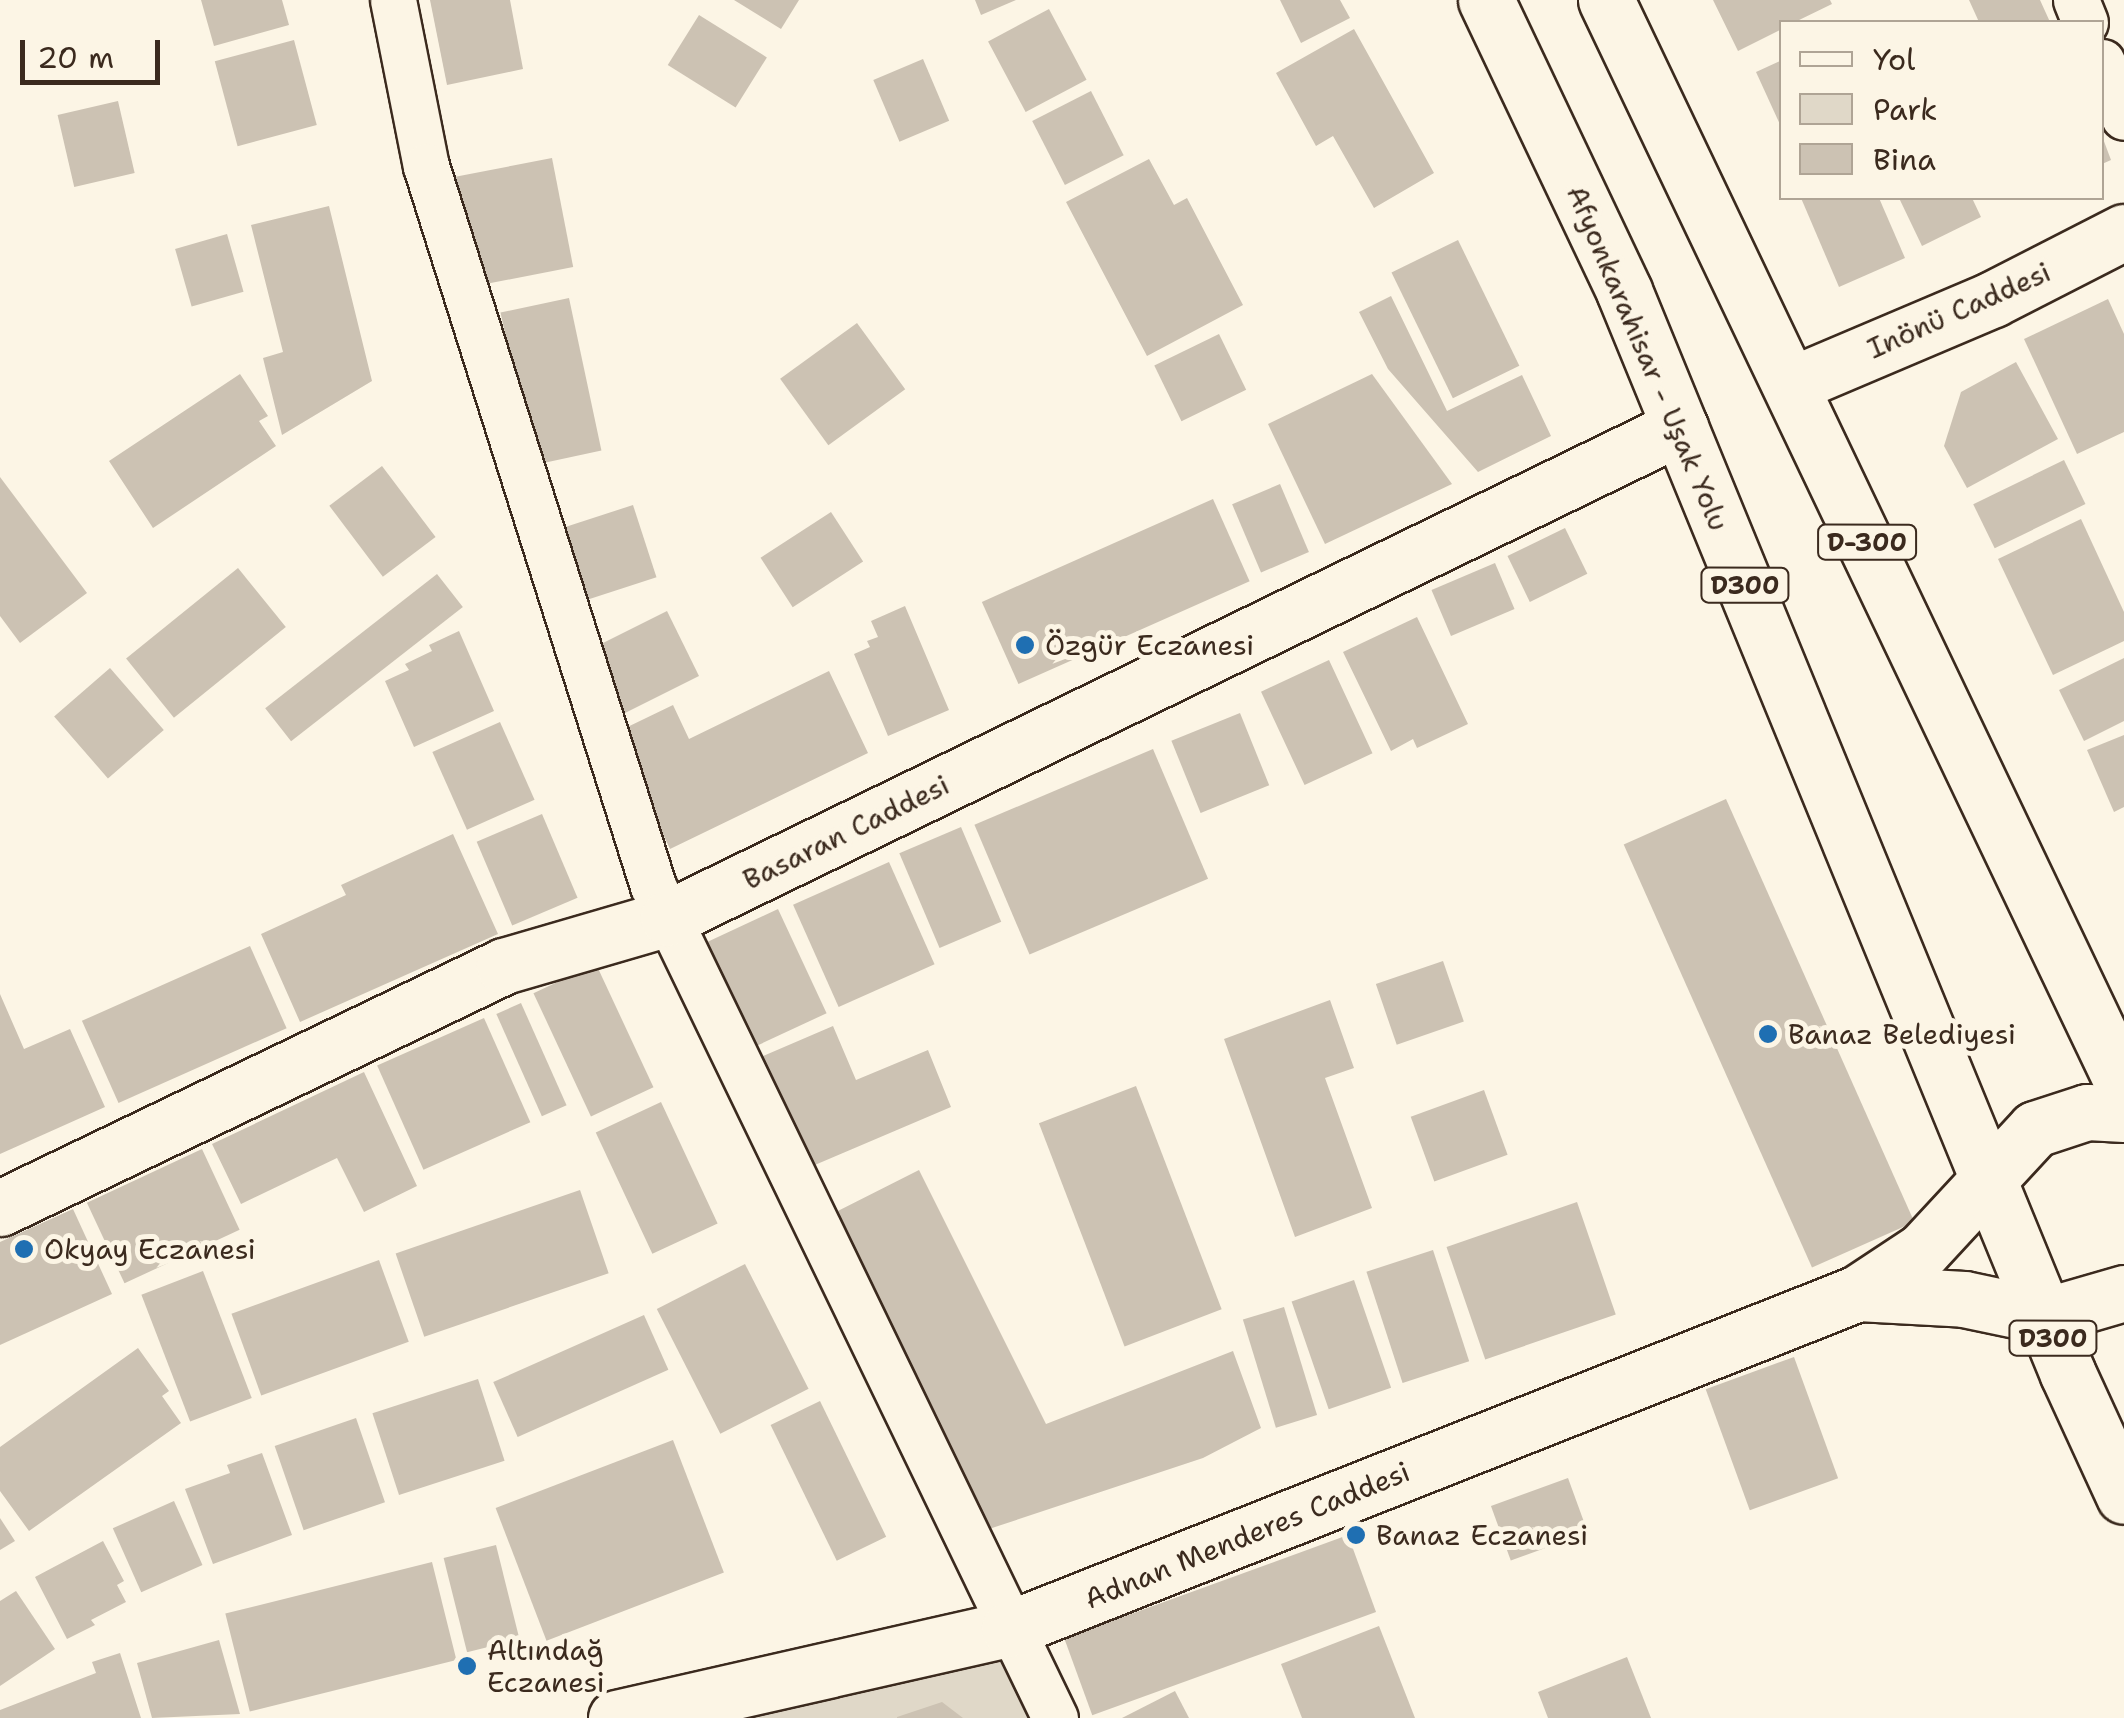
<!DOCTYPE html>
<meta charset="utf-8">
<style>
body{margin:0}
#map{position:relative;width:2124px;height:1718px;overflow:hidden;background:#fcf5e5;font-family:"Shantell Sans",sans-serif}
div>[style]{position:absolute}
.green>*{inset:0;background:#e0d8c8}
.building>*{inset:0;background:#ccc2b3;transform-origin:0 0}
.roads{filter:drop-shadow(2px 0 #3b2a1e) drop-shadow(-2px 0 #3b2a1e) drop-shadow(0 2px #3b2a1e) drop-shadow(0 -2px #3b2a1e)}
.minor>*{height:45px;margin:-22.5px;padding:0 22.5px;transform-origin:22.5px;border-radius:22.5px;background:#fcf5e5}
.tertiary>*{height:55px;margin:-27.5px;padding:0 27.5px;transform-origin:27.5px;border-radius:27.5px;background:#fcf5e5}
.trunk>*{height:55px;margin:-27.5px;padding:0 27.5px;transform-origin:27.5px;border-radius:27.5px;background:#fcf5e5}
.dots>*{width:28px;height:28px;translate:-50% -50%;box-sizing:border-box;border:5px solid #fcf5e5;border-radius:50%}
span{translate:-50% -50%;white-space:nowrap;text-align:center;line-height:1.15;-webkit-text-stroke:10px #fcf5e5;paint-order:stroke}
.shield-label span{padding:2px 8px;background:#fcf5e5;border:2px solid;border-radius:8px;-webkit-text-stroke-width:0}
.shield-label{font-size:25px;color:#3b2a1e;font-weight:700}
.street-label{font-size:28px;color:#3b2a1e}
.poi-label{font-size:28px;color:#3b2a1e}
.left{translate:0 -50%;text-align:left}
.legend{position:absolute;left:1779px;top:20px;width:325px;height:180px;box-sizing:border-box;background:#fcf5e5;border:2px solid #afa495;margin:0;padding:12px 18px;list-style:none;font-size:30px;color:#3b2a1e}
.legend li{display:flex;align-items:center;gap:20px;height:50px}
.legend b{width:50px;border:2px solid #afa495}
.scale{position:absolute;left:20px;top:40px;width:140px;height:45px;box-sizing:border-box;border:5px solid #3b2a1e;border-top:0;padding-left:12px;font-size:30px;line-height:35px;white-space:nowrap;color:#3b2a1e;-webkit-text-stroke:8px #fcf5e5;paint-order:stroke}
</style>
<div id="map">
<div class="green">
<div style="clip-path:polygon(1009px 1629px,1054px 1718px,616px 1718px)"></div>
</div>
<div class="building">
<div style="clip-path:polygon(201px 0,282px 0,289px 25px,214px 46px)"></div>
<div style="clip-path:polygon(430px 0,510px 0,523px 69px,447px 85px)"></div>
<div style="clip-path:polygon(734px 0,799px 0,781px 29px)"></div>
<div style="clip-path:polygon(975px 0,1016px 0,981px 15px)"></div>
<div style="clip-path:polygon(1280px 0,1340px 0,1350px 18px,1301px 43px)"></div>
<div style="clip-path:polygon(1713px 0,1830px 0,1832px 4px,1795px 22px,1782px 22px,1782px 29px,1738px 51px)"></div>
<div style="clip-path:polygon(1969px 0,2040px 0,2050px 22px,1979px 22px)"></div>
<div style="left:1049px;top:9px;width:80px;height:69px;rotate:62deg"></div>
<div style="left:699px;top:15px;width:80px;height:59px;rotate:32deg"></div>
<div style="clip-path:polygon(1354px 29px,1434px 173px,1374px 208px,1333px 136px,1316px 146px,1276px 73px)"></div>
<div style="left:294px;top:40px;width:88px;height:82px;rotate:75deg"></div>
<div style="left:923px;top:59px;width:67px;height:54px;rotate:67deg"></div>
<div style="clip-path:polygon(1782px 60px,1782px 129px,1756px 72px)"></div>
<div style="left:1091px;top:91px;width:72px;height:66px;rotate:63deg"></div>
<div style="left:118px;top:101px;width:74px;height:62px;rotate:77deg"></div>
<div style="clip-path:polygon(2102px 136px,2111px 160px,2102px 164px)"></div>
<div style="left:552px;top:158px;width:111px;height:101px;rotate:79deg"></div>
<div style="clip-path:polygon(1149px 159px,1174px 205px,1187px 198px,1243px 305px,1147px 356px,1066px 202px)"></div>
<div style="clip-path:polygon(1801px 198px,1879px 198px,1905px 258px,1839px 287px)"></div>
<div style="clip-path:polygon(1899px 198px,1972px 198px,1981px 217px,1922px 246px)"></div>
<div style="clip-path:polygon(329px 206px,372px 381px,282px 435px,263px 358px,283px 352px,251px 225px)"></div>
<div style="left:227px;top:234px;width:60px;height:54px;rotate:74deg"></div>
<div style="left:1458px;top:240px;width:140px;height:74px;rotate:64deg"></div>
<div style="clip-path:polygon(1391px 296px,1447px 411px,1522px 375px,1551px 436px,1478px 472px,1388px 369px,1359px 312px)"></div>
<div style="left:569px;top:298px;width:156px;height:70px;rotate:78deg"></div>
<div style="clip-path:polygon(2108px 299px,2124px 334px,2124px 432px,2077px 454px,2024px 339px)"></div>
<div style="left:857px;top:323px;width:82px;height:95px;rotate:54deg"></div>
<div style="left:1219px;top:334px;width:62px;height:72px;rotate:64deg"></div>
<div style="clip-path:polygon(2016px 362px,2058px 439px,1967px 488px,1944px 446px,1961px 392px)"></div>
<div style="clip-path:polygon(240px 374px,268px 416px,259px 421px,276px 446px,153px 528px,109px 461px)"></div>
<div style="clip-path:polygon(1372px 374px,1452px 484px,1325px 544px,1268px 424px)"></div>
<div style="left:2064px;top:460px;width:49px;height:101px;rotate:64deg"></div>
<div style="left:382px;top:466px;width:89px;height:66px;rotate:53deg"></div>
<div style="clip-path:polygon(0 477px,87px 593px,20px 643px,0 616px)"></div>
<div style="left:1280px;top:484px;width:74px;height:52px;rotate:67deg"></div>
<div style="left:1213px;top:499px;width:90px;height:253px;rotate:66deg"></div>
<div style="left:633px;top:505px;width:76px;height:76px;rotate:72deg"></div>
<div style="left:831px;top:512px;width:59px;height:84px;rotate:57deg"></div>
<div style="clip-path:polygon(2081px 519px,2124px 612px,2124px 641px,2053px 675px,1998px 559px)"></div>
<div style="left:1565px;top:528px;width:51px;height:64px;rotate:64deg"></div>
<div style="left:1495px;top:563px;width:50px;height:69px;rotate:67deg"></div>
<div style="left:238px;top:568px;width:76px;height:144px;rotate:51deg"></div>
<div style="left:437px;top:574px;width:42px;height:218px;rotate:52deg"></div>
<div style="clip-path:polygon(905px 606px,949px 710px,888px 736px,854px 654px,870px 647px,867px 641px,878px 637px,871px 621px)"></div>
<div style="clip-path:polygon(667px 611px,699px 676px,615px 718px,599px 645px)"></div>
<div style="clip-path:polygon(1417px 617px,1468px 724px,1417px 748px,1413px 739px,1391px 751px,1343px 652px)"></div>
<div style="clip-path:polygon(459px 631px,494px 711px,414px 747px,385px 681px,409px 670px,405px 664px,432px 651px,429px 645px)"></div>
<div style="clip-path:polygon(2124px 658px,2124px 721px,2084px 741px,2059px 690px)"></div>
<div style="left:1329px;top:660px;width:103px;height:75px;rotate:65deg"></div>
<div style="left:110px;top:668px;width:82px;height:74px;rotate:49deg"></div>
<div style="clip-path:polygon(829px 671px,868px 753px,670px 849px,615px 733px,673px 705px,689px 739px)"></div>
<div style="left:1240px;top:713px;width:78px;height:74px;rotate:68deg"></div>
<div style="left:500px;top:722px;width:85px;height:74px;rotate:66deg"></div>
<div style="clip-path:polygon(2124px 735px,2124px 807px,2114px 812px,2087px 750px)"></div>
<div style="left:1153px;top:749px;width:141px;height:194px;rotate:67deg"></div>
<div style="left:1726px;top:799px;width:463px;height:112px;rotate:66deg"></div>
<div style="left:542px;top:814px;width:91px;height:71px;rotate:67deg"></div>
<div style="left:961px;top:827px;width:103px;height:67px;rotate:67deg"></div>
<div style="clip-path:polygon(453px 834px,498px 934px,300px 1022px,261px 934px,346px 895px,341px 885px)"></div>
<div style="left:889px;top:862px;width:112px;height:105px;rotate:66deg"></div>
<div style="left:778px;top:909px;width:115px;height:87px;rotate:65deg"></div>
<div style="left:250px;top:946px;width:90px;height:184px;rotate:66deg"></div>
<div style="left:1443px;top:961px;width:64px;height:71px;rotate:71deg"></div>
<div style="left:596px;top:964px;width:136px;height:69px;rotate:65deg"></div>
<div style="clip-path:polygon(0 994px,24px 1049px,70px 1029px,105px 1107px,0 1154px)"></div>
<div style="clip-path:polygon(1330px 1000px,1354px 1068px,1325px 1078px,1372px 1208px,1295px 1237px,1224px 1039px)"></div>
<div style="left:521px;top:1003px;width:112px;height:27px;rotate:66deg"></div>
<div style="left:484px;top:1018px;width:114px;height:117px;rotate:66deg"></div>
<div style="clip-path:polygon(833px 1026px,856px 1080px,928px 1050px,951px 1107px,796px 1173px,749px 1062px)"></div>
<div style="clip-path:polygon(364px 1072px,417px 1186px,364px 1212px,337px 1158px,241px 1204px,212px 1144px)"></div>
<div style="left:1136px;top:1086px;width:239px;height:104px;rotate:69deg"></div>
<div style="left:1484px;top:1090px;width:69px;height:78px;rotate:70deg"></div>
<div style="left:661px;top:1102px;width:134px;height:72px;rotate:65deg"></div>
<div style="left:202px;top:1149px;width:89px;height:127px;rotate:65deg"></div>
<div style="clip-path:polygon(919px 1170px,1046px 1424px,1233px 1351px,1261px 1428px,1203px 1458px,977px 1533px,820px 1220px)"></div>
<div style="left:580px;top:1190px;width:88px;height:195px;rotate:71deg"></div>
<div style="left:1577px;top:1202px;width:119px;height:138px;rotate:71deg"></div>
<div style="clip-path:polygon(73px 1209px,112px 1294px,0 1345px,0 1242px)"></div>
<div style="left:1433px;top:1250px;width:117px;height:70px;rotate:72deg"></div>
<div style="left:379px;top:1260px;width:87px;height:157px;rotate:70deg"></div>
<div style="left:745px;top:1264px;width:140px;height:99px;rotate:63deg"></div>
<div style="left:203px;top:1271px;width:136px;height:66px;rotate:69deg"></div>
<div style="left:1354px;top:1280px;width:114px;height:66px;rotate:71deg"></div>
<div style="left:1284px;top:1307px;width:113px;height:43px;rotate:73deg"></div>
<div style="left:644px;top:1315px;width:60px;height:165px;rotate:66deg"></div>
<div style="clip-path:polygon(138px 1348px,169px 1391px,162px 1396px,181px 1423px,29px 1531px,0 1491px,0 1447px)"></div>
<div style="left:1794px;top:1357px;width:129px;height:94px;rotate:70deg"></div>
<div style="left:478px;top:1379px;width:86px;height:111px;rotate:72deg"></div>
<div style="left:820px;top:1401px;width:151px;height:55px;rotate:64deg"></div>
<div style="left:356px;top:1418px;width:89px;height:86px;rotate:71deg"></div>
<div style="left:673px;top:1440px;width:142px;height:190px;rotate:69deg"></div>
<div style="clip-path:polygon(262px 1453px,292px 1535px,213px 1564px,185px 1489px,230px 1473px,227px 1465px)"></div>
<div style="left:1568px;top:1478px;width:58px;height:82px;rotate:70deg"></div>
<div style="left:174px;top:1501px;width:70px;height:67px;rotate:66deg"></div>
<div style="clip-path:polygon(0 1518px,15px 1541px,0 1550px)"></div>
<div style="left:1348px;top:1535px;width:82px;height:302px;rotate:70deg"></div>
<div style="clip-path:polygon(103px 1541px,124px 1581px,117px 1585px,126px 1602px,91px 1620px,95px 1625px,67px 1639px,35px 1577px)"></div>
<div style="left:496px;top:1545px;width:97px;height:54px;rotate:76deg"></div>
<div style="left:432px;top:1562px;width:101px;height:213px;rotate:76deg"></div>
<div style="clip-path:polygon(16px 1591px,55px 1649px,0 1686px,0 1601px)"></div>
<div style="clip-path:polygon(1379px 1626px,1415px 1718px,1302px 1718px,1281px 1664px)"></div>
<div style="clip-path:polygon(219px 1640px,240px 1714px,152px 1718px,137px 1663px)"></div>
<div style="clip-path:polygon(120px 1653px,141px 1718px,0 1718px,0 1710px,96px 1673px,92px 1662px)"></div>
<div style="clip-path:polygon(1627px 1657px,1651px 1718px,1548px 1718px,1538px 1692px)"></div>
<div style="clip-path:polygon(1175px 1691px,1189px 1718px,1122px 1718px)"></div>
<div style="clip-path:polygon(942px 1702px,963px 1718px,897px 1718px,897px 1717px)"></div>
</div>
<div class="roads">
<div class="minor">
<div style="left:393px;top:0;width:169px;rotate:78.8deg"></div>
<div style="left:426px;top:166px;width:755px;rotate:72.5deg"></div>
<div style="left:653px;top:886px;width:924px;rotate:64.21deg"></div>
<div style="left:2076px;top:0;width:24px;rotate:68deg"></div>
<div style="left:2102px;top:62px;width:59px;rotate:68.2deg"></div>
</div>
<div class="tertiary">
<div style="left:1793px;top:384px;width:217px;rotate:-23deg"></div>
<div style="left:1993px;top:299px;width:147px;rotate:-27.1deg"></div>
<div style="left:0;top:1208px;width:559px;rotate:-25.65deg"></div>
<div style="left:504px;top:966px;width:171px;rotate:-16.3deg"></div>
<div style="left:668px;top:918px;width:1125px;rotate:-25.88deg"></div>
<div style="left:1858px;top:1293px;width:106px;rotate:3.2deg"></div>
<div style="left:1964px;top:1299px;width:83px;rotate:11.9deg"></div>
<div style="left:2045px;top:1316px;width:82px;rotate:-16.2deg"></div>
<div style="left:616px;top:1718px;width:403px;rotate:-12.8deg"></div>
<div style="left:1009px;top:1629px;width:913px;rotate:-21.59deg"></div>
<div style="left:1858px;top:1293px;width:78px;rotate:-33.5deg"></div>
<div style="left:1923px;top:1250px;width:165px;rotate:-47.2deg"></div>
<div style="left:2035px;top:1129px;width:55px;rotate:-18.1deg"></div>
<div style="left:2087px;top:1112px;width:37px;rotate:3deg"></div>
</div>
<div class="trunk">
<div style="left:1486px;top:0;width:322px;rotate:64.6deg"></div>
<div style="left:1624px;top:291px;width:1170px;rotate:67.71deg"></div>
<div style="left:2068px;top:1374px;width:134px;rotate:65.3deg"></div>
<div style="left:1606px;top:0;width:1203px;rotate:64.5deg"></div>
</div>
</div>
<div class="dots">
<div style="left:1025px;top:645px;background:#1f6fb2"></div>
<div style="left:1768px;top:1034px;background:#1f6fb2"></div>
<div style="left:24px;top:1249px;background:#1f6fb2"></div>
<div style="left:1356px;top:1535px;background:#1f6fb2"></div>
<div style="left:467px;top:1666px;background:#1f6fb2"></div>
</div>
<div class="shield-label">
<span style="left:1867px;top:542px">D-300</span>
<span style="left:1745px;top:585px">D300</span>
<span style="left:2053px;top:1338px">D300</span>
</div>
<div class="street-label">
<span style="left:1959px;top:310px;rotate:-24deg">Inönü Caddesi</span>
<span style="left:1648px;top:358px;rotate:67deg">Afyonkarahisar - Uşak Yolu</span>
<span style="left:846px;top:832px;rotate:-26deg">Basaran Caddesi</span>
<span style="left:1247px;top:1535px;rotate:-22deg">Adnan Menderes Caddesi</span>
</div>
<div class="poi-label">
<span class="left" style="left:1045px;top:645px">Özgür Eczanesi</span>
<span class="left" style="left:1788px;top:1034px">Banaz Belediyesi</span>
<span class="left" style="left:44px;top:1249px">Okyay Eczanesi</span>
<span class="left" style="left:1376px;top:1535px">Banaz Eczanesi</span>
<span class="left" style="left:487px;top:1666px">Altındağ<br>Eczanesi</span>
</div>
<ul class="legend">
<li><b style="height:12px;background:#fcf5e5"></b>Yol</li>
<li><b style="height:28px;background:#e0d8c8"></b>Park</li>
<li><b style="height:28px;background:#ccc2b3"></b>Bina</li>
</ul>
<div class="scale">20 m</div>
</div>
